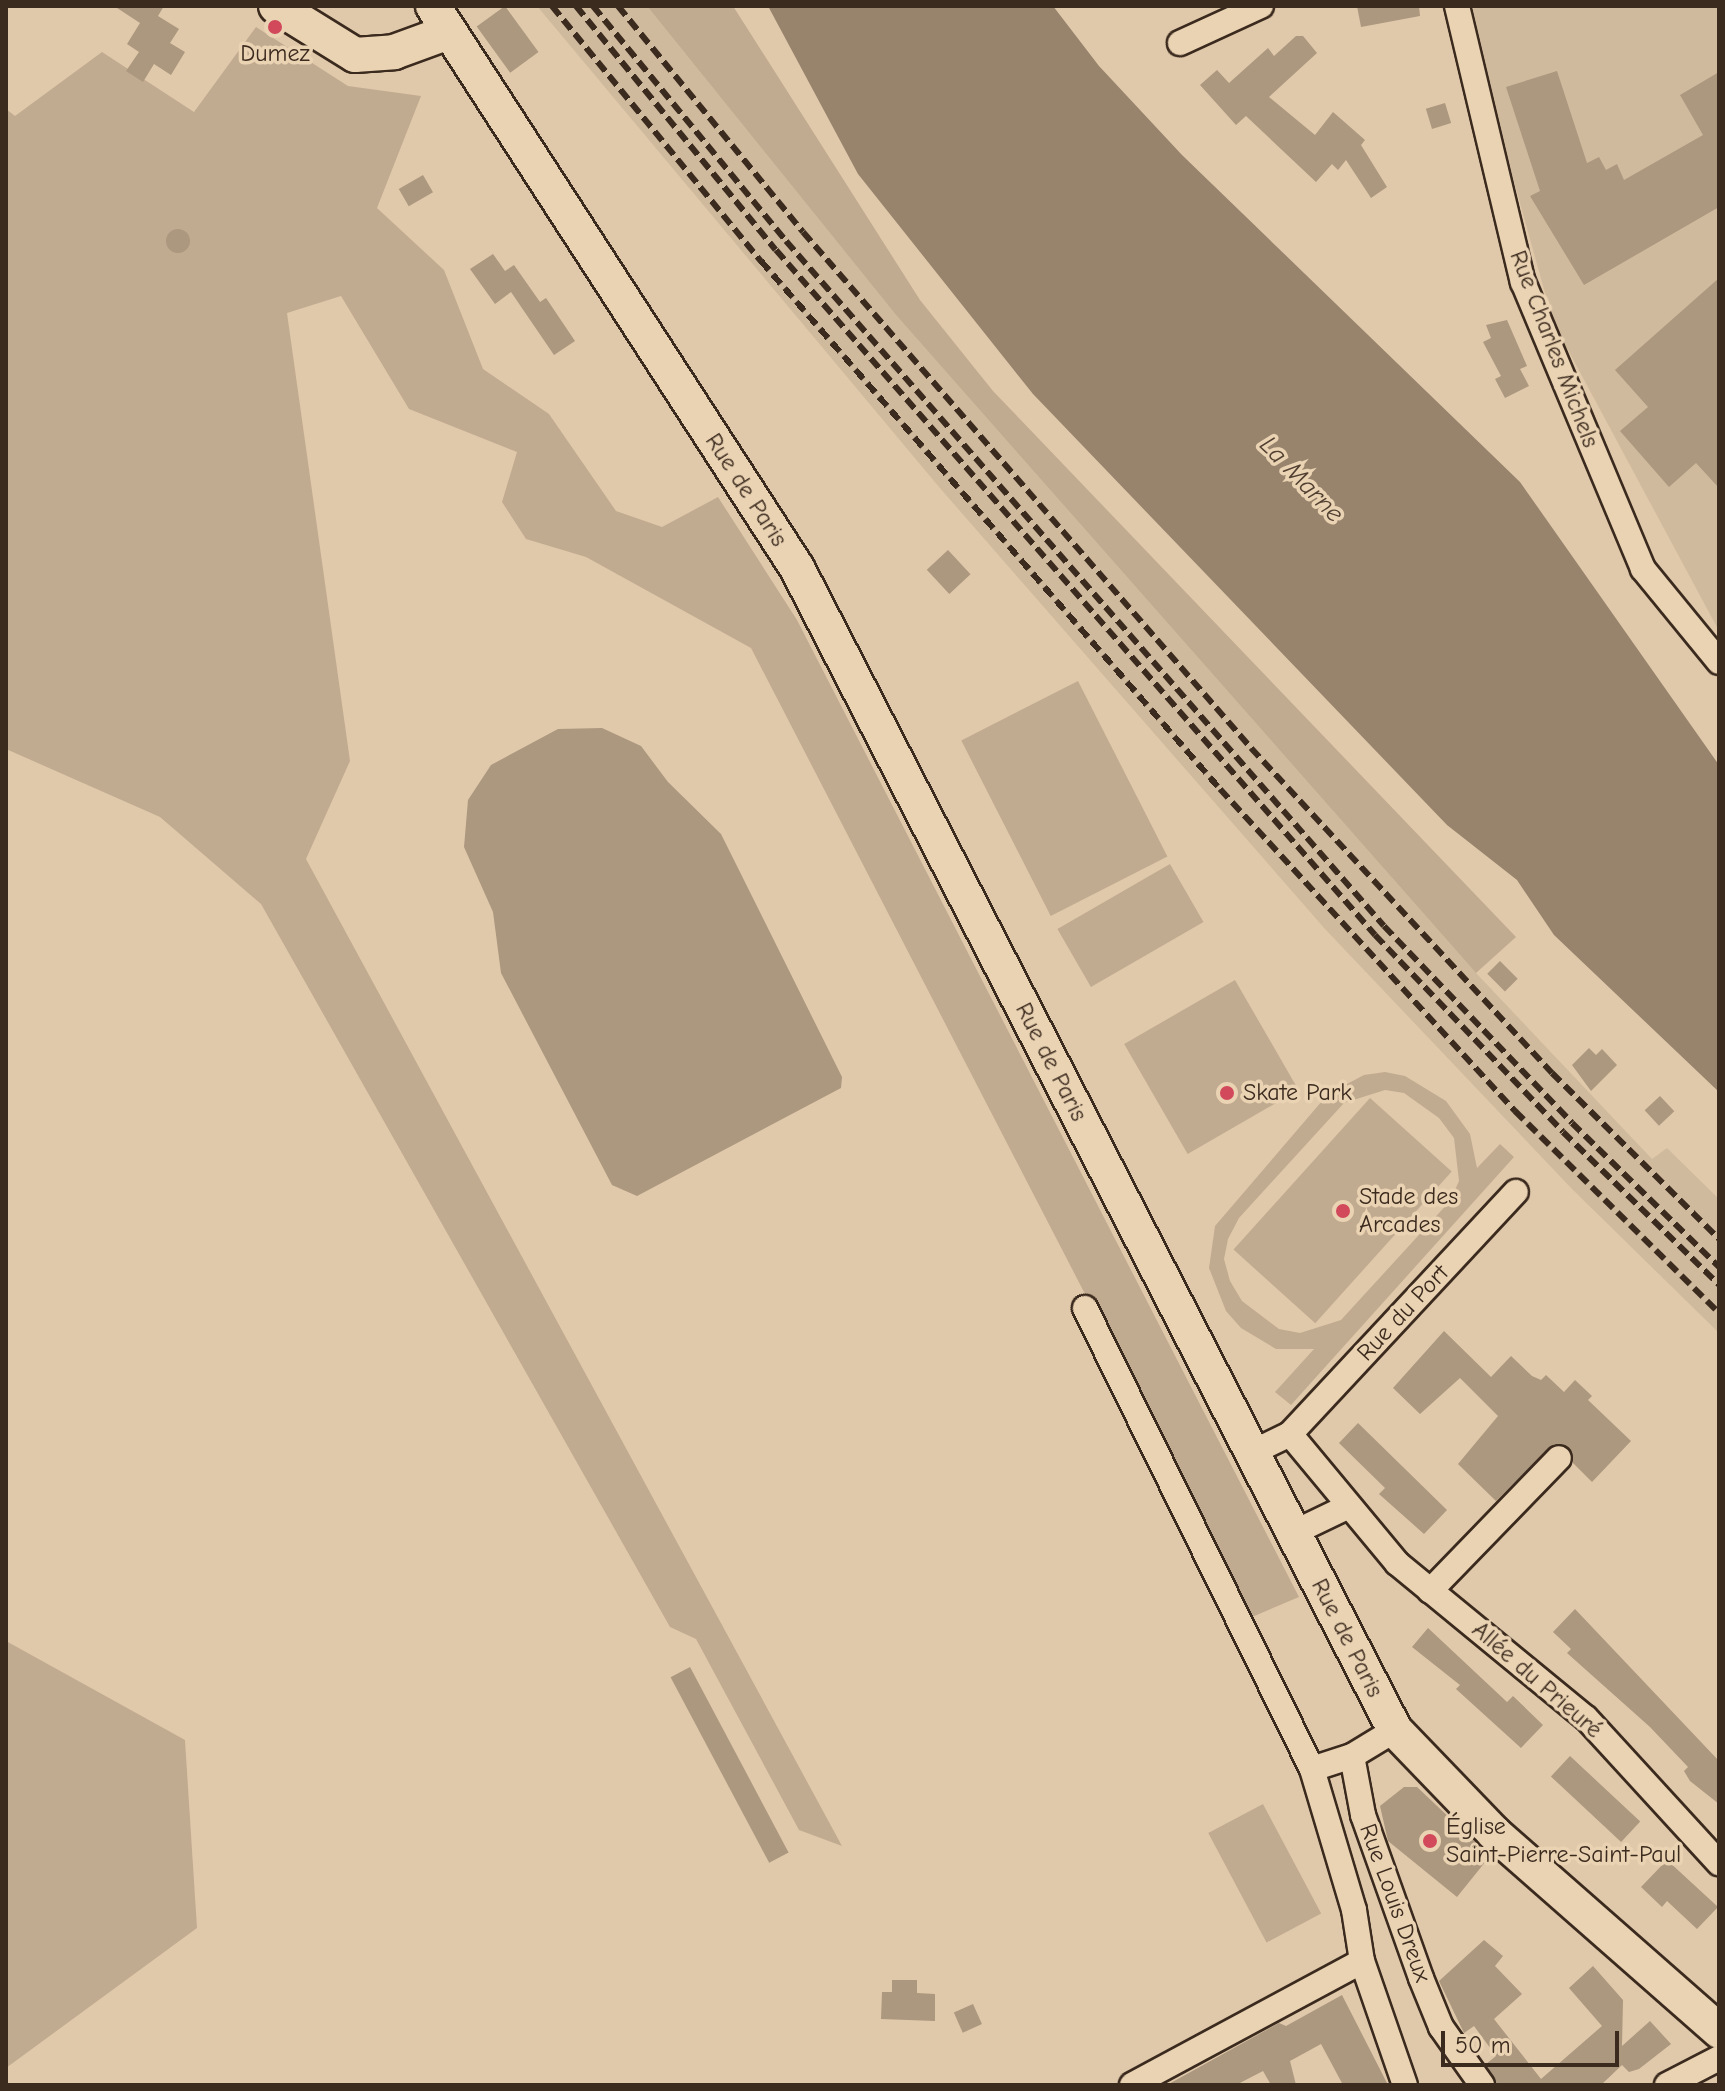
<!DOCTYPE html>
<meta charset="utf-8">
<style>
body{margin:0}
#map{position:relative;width:1725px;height:2091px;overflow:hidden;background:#e0c9aa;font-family:"Comic Neue",sans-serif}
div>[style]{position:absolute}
.built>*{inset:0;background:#d0ba9d}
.green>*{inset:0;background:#c1ab90;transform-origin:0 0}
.water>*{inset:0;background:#98836c}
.building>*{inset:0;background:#ac977f;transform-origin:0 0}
.round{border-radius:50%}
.roads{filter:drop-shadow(2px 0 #3b2a1e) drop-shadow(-2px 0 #3b2a1e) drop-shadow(0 2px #3b2a1e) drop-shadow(0 -2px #3b2a1e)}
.street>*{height:24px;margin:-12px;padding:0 12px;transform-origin:12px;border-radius:12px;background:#ead3b3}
.secondary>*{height:34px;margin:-17px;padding:0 17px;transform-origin:17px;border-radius:17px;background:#ead3b3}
.rail>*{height:6px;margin-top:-3px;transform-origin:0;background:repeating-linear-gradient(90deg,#3b2a1e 0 12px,transparent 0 18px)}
.dots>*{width:22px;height:22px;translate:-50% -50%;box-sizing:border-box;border:4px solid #ead3b3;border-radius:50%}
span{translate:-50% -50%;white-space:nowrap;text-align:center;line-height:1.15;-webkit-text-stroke:7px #ead3b3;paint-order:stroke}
.poi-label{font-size:24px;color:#3b2a1e}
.left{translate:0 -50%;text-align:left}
.street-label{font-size:24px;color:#3b2a1e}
.water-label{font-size:26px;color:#524032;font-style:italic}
.frame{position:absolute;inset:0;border:8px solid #3b2a1e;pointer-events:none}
.scale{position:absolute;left:1441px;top:2031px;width:178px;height:36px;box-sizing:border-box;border:4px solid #3b2a1e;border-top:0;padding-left:10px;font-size:24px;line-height:28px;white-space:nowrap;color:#3b2a1e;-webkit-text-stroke:6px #ead3b3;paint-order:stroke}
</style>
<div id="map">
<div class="built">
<div style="clip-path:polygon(537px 6px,647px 6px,896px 315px,1476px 973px,1652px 1159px,1667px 1148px,1719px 1199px,1719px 1333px,1572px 1189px,1325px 929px,939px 487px)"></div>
<div style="clip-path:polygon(1478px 6px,1719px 6px,1719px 631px,1553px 322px,1467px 12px)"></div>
</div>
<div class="green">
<div style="clip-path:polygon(647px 6px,733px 6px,920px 300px,993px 391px,1516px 937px,1476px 973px,896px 315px)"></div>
<div style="clip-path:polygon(256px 27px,348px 86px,421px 96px,377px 208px,444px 270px,483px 369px,549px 414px,616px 511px,662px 527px,718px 497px,797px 620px,1299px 1597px,1252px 1617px,751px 648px,586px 557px,526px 539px,502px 502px,517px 452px,409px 409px,341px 296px,287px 313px,350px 761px,306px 859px,842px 1846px,799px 1830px,696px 1639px,670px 1627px,261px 904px,160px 817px,6px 749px,6px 109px,15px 116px,102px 52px,194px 112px)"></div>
<div style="left:1078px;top:681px;width:197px;height:131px;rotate:63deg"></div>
<div style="left:1170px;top:864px;width:67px;height:130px;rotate:60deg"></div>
<div style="left:1235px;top:980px;width:127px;height:128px;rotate:60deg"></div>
<div style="clip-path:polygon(evenodd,1385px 1072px,1405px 1076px,1446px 1101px,1470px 1134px,1477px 1168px,1500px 1144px,1514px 1157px,1291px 1405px,1275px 1392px,1314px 1349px,1276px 1349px,1241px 1328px,1226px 1311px,1209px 1268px,1215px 1226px,1328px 1094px,1364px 1075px,1385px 1072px,1385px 1090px,1404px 1093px,1439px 1118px,1454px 1138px,1459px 1181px,1450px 1201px,1341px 1320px,1300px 1333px,1279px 1329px,1242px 1301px,1230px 1281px,1224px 1259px,1228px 1239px,1239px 1218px,1344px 1103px,1385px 1090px)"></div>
<div style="left:1370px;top:1098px;width:110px;height:204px;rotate:42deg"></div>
<div style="clip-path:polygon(6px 1641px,185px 1740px,197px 1928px,6px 2068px)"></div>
<div style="left:1263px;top:1804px;width:124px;height:62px;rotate:62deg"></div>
</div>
<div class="water">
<div style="clip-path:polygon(768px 6px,1053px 6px,1099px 66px,1182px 155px,1520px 482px,1719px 765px,1719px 1092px,1554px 935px,1517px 880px,1447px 825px,1033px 394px,858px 174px)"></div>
</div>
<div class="building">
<div style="clip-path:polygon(114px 6px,164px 6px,158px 16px,179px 29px,170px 43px,185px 52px,171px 75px,154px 64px,143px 82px,126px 71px,139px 52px,127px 44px,140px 23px)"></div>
<div style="left:505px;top:6px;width:57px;height:35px;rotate:54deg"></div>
<div style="clip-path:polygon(1357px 6px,1419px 6px,1420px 16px,1361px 27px)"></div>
<div style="clip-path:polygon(1296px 36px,1303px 36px,1317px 53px,1269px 97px,1315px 135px,1333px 112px,1365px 140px,1361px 145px,1387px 187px,1371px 198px,1346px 160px,1338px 170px,1332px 164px,1316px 182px,1246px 116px,1236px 125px,1200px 85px,1217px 70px,1229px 83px,1268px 48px,1274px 56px)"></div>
<div style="clip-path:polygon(1557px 71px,1587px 163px,1599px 157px,1606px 170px,1617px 164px,1624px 180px,1703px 135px,1680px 95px,1719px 72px,1719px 207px,1584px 285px,1530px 196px,1540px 191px,1506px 87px)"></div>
<div style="left:1445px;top:103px;width:21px;height:20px;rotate:73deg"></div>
<div style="left:423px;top:175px;width:20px;height:28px;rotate:60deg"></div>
<div class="round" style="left:166px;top:229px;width:24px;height:24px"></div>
<div style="clip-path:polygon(493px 254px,505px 271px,514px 265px,540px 302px,546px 298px,575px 341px,554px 355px,511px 292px,495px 304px,470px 269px)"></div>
<div style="clip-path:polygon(1719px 278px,1719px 488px,1696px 463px,1669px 487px,1620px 431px,1648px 407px,1615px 370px)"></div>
<div style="clip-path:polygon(1507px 320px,1527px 366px,1520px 369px,1529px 386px,1505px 398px,1495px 379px,1501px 376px,1483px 342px,1491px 338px,1486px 325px)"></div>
<div style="left:948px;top:550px;width:33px;height:29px;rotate:47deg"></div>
<div style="clip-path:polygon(602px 728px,641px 746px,668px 782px,721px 834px,842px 1077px,841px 1088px,637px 1196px,612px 1185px,501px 973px,493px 912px,464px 847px,468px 800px,491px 765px,558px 729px)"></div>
<div style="left:1500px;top:961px;width:25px;height:18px;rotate:45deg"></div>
<div style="clip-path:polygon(1589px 1048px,1596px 1055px,1602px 1049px,1617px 1065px,1591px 1091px,1572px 1065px)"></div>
<div style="left:1660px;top:1096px;width:21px;height:21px;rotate:47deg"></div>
<div style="clip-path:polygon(1444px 1331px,1491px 1377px,1511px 1356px,1532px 1376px,1541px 1380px,1546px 1375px,1564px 1392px,1575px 1380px,1592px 1396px,1588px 1400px,1631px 1441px,1592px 1482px,1573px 1463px,1570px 1448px,1554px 1444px,1496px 1501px,1458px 1464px,1498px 1416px,1460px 1378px,1420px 1414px,1393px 1388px)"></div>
<div style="clip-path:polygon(1358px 1423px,1447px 1510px,1424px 1534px,1379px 1494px,1385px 1488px,1339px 1443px)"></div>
<div style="clip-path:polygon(1575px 1609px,1719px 1761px,1719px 1804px,1690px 1781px,1684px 1771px,1688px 1767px,1650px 1727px,1567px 1653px,1571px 1649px,1553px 1632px)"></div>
<div style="clip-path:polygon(1428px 1628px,1507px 1702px,1513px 1696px,1543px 1725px,1521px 1748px,1456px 1689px,1460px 1685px,1412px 1647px)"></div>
<div style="left:690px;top:1667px;width:210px;height:22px;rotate:62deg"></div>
<div style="left:1570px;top:1756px;width:96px;height:28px;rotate:43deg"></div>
<div style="clip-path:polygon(1404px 1787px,1417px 1787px,1490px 1856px,1457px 1897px,1388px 1841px,1380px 1806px)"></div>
<div style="clip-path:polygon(1667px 1860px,1718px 1907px,1697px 1929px,1667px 1901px,1662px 1907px,1641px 1887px)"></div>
<div style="clip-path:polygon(1484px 1940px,1503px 1956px,1495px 1966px,1522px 1994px,1494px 2019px,1541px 2079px,1602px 2026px,1569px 1988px,1593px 1966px,1623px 2000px,1622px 2046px,1650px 2021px,1671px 2044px,1639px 2069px,1629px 2072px,1622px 2065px,1601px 2085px,1497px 2085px,1486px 2064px,1496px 2056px,1474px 2026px,1464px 2033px,1439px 1981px)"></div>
<div style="clip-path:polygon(892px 1980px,917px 1980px,917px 1993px,935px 1994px,935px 2021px,881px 2019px,882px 1992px,892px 1992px)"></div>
<div style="clip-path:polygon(1342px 1995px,1388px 2085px,1343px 2085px,1321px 2044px,1290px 2061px,1296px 2085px,1271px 2085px,1263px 2071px,1236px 2085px,1167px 2085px,1279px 2023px,1286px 2026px)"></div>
<div style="left:973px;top:2004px;width:22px;height:21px;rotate:66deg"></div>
</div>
<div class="roads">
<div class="street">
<div style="left:1457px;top:6px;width:284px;rotate:76.6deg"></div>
<div style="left:1523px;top:282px;width:311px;rotate:67.3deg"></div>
<div style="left:1643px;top:569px;width:120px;rotate:50.7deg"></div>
<div style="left:1180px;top:43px;width:89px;rotate:-24.6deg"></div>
<div style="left:1085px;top:1308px;width:514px;rotate:63.78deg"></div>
<div style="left:1312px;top:1769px;width:147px;rotate:73.4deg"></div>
<div style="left:1354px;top:1910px;width:52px;rotate:81.1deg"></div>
<div style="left:1362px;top:1961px;width:131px;rotate:70.9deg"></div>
<div style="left:1290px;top:1434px;width:331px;rotate:-47deg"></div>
<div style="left:1253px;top:1452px;width:41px;rotate:-25.9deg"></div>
<div style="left:1290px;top:1434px;width:168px;rotate:50.3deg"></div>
<div style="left:1397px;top:1563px;width:244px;rotate:39.4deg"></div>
<div style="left:1586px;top:1718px;width:197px;rotate:47.5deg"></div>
<div style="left:1293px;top:1533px;width:60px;rotate:-25.7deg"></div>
<div style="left:1430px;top:1591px;width:185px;rotate:-45.9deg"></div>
<div style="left:1352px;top:1756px;width:60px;rotate:79.4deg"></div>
<div style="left:1363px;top:1815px;width:173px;rotate:70.4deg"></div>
<div style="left:1421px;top:1978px;width:53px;rotate:67.8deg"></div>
<div style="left:1441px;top:2027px;width:71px;rotate:54.7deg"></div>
<div style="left:1312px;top:1769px;width:42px;rotate:-18deg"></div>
<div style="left:1352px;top:1756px;width:50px;rotate:-31.2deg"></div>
<div style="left:1132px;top:2085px;width:261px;rotate:-28.3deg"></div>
<div style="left:1667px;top:2085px;width:59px;rotate:-27.4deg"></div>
</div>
<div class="secondary">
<div style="left:276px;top:6px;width:93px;rotate:31.8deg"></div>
<div style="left:355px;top:55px;width:39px;rotate:-4deg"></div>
<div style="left:394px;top:52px;width:59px;rotate:-20deg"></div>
<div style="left:433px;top:6px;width:670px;rotate:57.07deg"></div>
<div style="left:797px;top:568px;width:1307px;rotate:62.77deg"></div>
<div style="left:1395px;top:1730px;width:143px;rotate:46.1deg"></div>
<div style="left:1494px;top:1833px;width:300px;rotate:41.3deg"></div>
</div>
</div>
<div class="rail">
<div style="left:552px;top:6px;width:330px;rotate:50.7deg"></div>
<div style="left:761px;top:261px;width:700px;rotate:49deg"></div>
<div style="left:1220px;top:789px;width:437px;rotate:47.5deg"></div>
<div style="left:1515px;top:1111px;width:287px;rotate:44.7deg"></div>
<div style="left:576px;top:6px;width:315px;rotate:50.7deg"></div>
<div style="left:776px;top:250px;width:910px;rotate:48.83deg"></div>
<div style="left:1375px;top:935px;width:272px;rotate:46.3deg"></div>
<div style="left:1563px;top:1132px;width:219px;rotate:44.4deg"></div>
<div style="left:593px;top:6px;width:304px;rotate:50.6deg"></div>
<div style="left:786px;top:241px;width:909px;rotate:48.88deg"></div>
<div style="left:1384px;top:926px;width:272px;rotate:46.3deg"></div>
<div style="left:1572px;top:1123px;width:206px;rotate:44.4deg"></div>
<div style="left:618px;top:6px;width:292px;rotate:50.7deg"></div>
<div style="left:803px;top:232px;width:683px;rotate:49.03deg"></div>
<div style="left:1251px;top:748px;width:443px;rotate:47.2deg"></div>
<div style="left:1552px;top:1073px;width:235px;rotate:44.8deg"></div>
</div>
<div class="dots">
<div style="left:275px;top:27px;background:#d1495b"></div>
<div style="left:1227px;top:1093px;background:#d1495b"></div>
<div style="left:1343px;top:1211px;background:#d1495b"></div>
<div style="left:1430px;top:1841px;background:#d1495b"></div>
</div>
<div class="poi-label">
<span style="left:275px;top:54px">Dumez</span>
<span class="left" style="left:1243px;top:1093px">Skate Park</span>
<span class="left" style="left:1359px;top:1211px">Stade des<br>Arcades</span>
<span class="left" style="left:1446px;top:1841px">Église<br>Saint-Pierre-Saint-Paul</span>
</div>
<div class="street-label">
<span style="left:1554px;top:349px;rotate:69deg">Rue Charles Michels</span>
<span style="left:746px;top:490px;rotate:57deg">Rue de Paris</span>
<span style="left:1051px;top:1062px;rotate:63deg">Rue de Paris</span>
<span style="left:1403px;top:1313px;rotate:-47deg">Rue du Port</span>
<span style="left:1347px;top:1638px;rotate:63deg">Rue de Paris</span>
<span style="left:1537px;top:1680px;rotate:41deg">Allée du Prieuré</span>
<span style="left:1395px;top:1903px;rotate:70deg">Rue Louis Dreux</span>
</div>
<div class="water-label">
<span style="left:1301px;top:480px;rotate:46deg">La Marne</span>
</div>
<div class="frame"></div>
<div class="scale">50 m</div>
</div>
